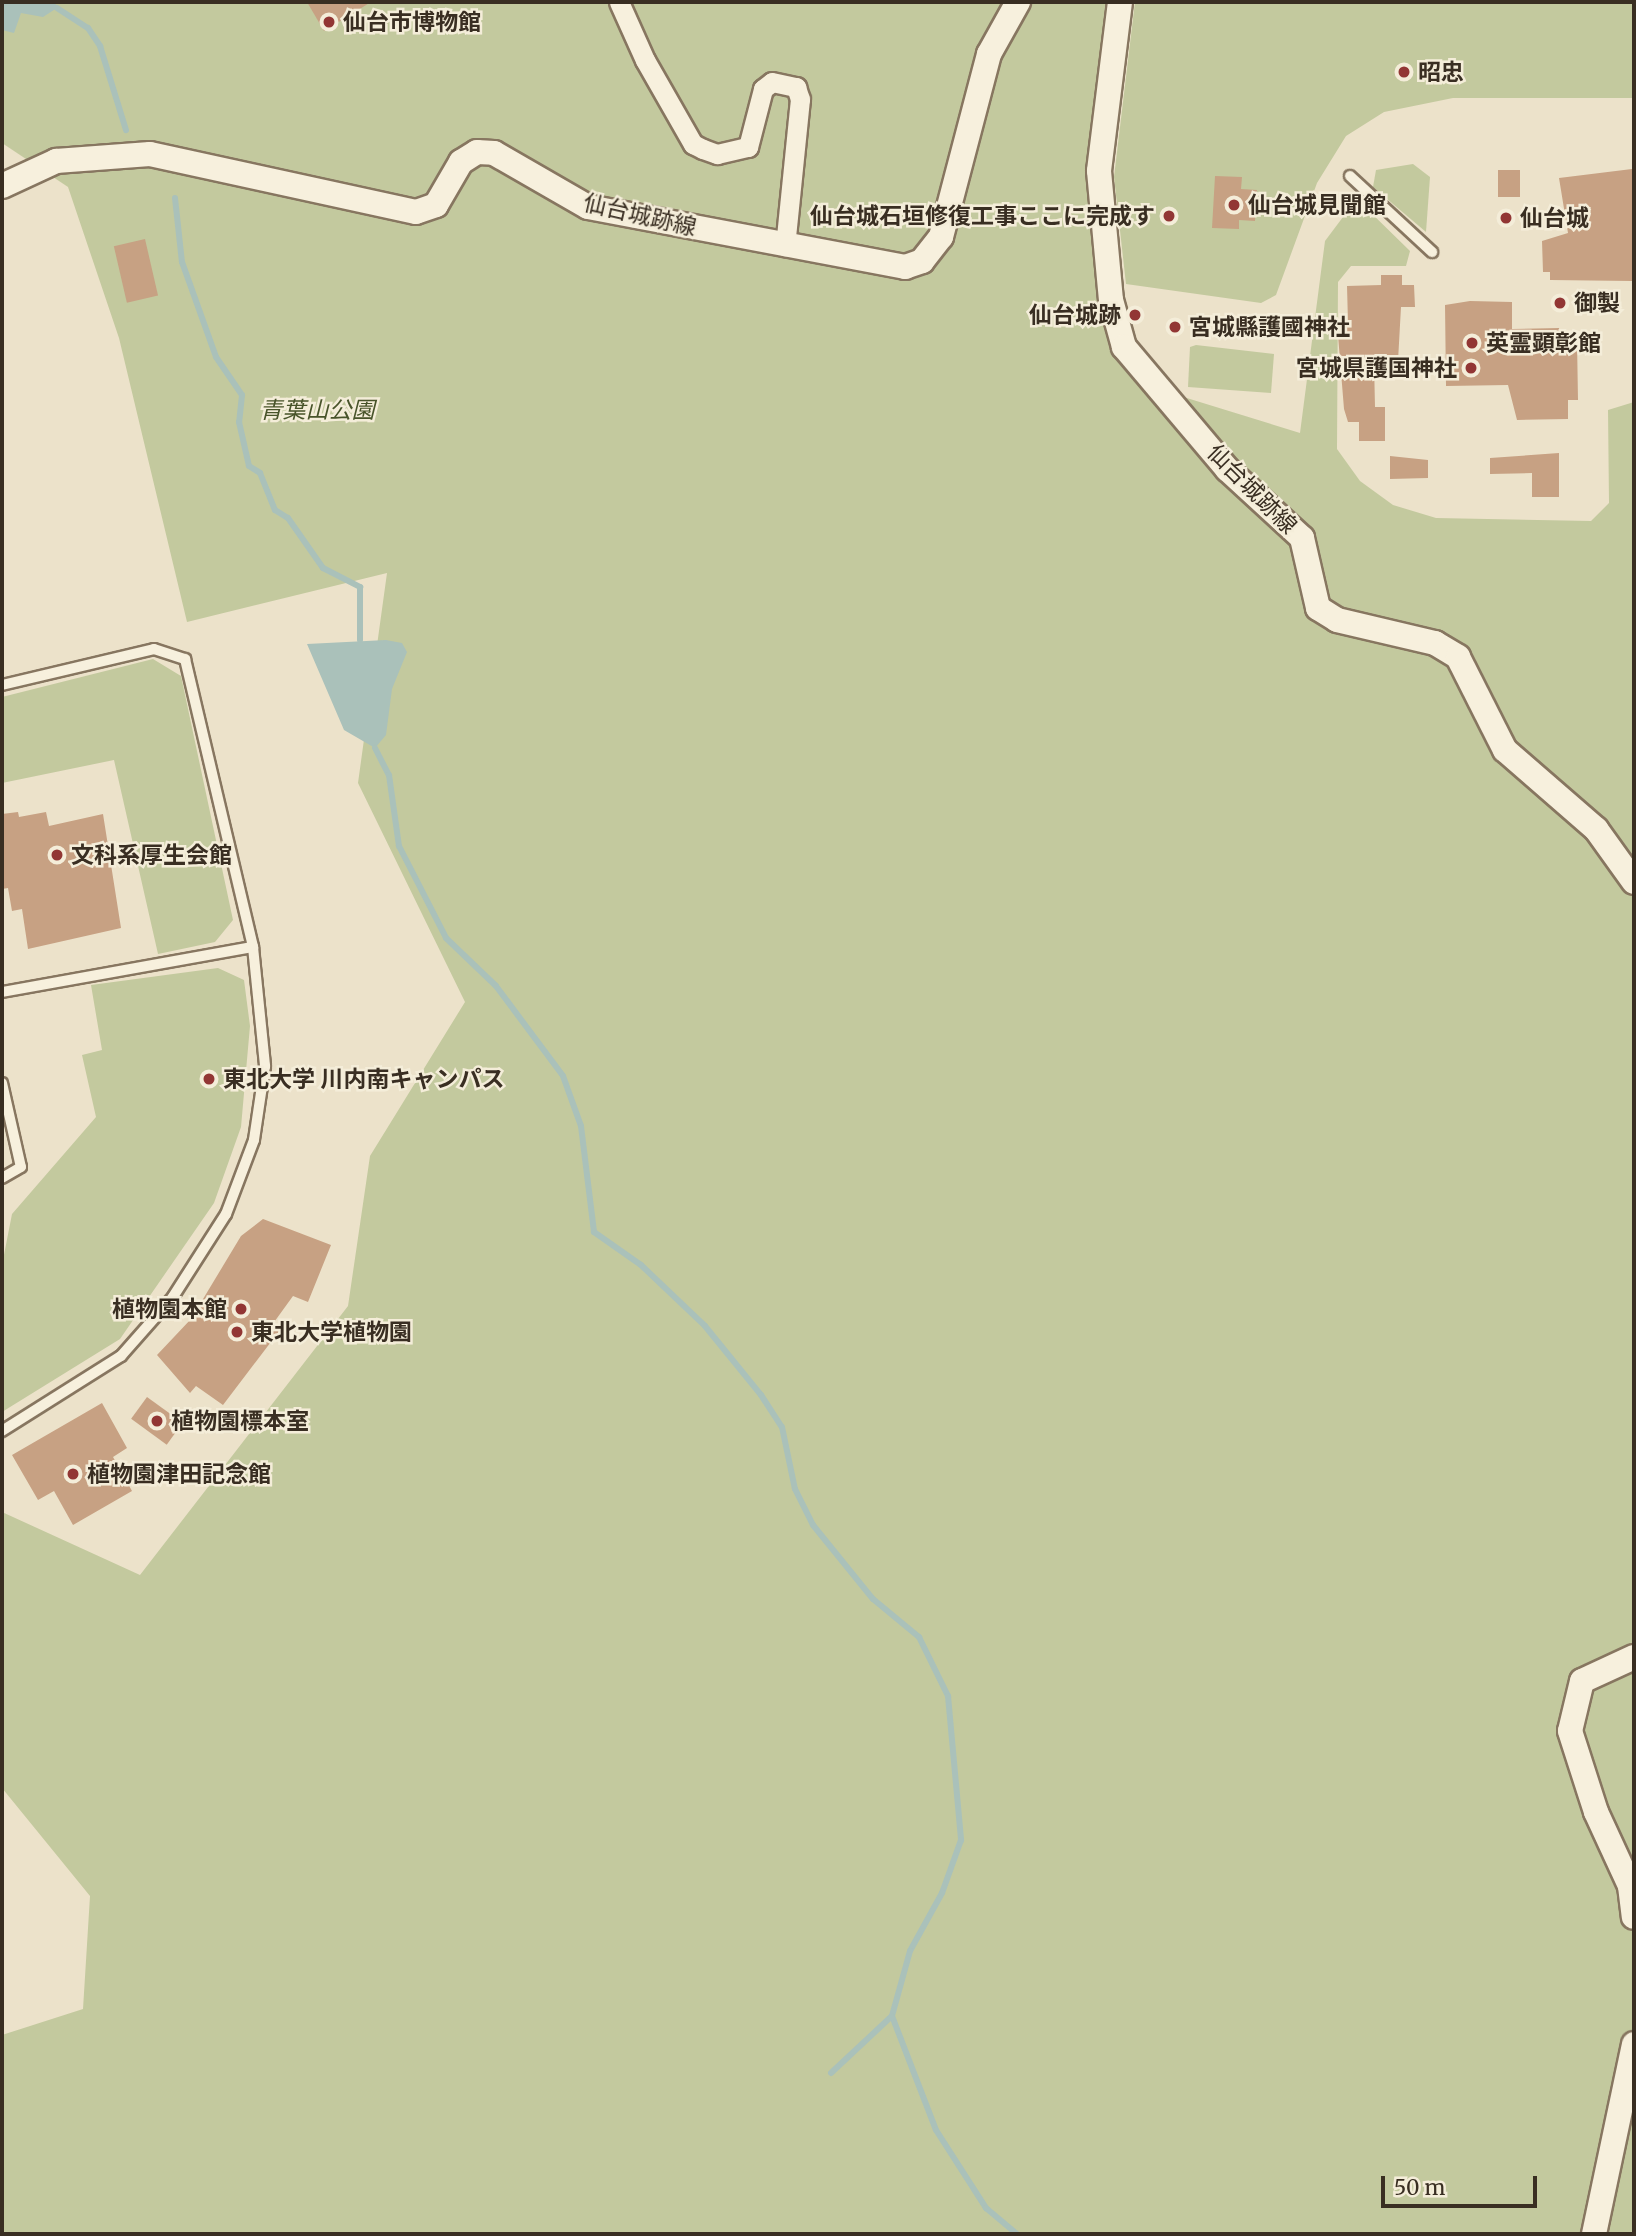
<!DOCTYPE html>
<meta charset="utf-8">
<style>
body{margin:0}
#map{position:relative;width:1636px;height:2236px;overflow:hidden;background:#ece2ca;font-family:Merriweather,"Noto Sans JP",serif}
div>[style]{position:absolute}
.green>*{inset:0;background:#c3c99e}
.water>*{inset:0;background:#aac1ba}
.stream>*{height:6px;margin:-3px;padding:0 3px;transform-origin:3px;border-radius:3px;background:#aac1ba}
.building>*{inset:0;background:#c7a183;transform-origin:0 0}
.roads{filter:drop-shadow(2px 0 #877660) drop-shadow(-2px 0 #877660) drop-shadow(0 2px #877660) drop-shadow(0 -2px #877660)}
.service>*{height:10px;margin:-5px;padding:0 5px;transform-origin:5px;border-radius:5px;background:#f7f0dd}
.minor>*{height:19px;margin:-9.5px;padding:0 9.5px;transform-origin:9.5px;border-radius:9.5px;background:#f7f0dd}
.tertiary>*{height:24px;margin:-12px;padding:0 12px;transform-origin:12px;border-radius:12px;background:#f7f0dd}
.dots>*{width:19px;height:19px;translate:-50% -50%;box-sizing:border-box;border:4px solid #f4edd9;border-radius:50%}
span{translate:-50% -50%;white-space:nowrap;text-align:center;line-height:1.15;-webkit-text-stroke:5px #f4edd9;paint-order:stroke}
.poi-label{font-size:23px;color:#392e22;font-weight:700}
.left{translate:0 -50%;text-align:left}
.right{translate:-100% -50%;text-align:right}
.street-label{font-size:23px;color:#392e22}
.park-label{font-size:23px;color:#48542a;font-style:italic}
.frame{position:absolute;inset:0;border:4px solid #392e22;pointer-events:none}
.scale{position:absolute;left:1381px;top:2176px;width:156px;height:32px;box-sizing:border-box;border:4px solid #392e22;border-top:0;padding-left:9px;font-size:21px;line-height:24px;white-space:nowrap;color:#392e22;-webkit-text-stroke:5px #f4edd9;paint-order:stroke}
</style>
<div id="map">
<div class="green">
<div style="clip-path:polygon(2px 2px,1107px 2px,1087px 180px,1102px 297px,1129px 346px,1177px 395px,1300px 433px,1325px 241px,1352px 205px,1364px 206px,1410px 251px,1406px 266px,1351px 266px,1338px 282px,1337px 449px,1360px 481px,1393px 505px,1436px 518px,1591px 521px,1609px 503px,1608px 410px,1634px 402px,1634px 2234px,2px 2234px,2px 2035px,83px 2009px,90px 1896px,2px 1788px,2px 1512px,140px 1575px,348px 1306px,370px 1156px,465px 1002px,358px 783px,387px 573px,187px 622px,119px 338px,68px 187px,2px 143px)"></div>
<div style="clip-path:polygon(1135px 2px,1634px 2px,1634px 98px,1453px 98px,1384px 112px,1346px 136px,1317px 183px,1276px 295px,1261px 303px,1126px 284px,1114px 177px)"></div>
<div style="clip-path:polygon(1413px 164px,1430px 177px,1426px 232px,1373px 187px,1376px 170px)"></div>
<div style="clip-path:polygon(1196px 345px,1274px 354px,1271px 393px,1188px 387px,1190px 347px)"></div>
<div style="clip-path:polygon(153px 659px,181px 676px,233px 920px,215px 942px,158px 954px,114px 760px,2px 783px,2px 697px)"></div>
<div style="clip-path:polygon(218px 968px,244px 980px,250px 1026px,241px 1127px,214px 1203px,120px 1339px,2px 1412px,2px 1265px,12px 1214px,96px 1117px,82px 1055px,102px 1050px,91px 985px)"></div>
</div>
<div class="water">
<div style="clip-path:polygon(2px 2px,55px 2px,57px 8px,43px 17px,21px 13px,14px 33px,2px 30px)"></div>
<div style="clip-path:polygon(386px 640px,402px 643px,407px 652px,392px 689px,386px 735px,375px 748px,344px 730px,307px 644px)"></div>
</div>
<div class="stream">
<div style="left:57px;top:8px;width:37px;rotate:33deg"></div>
<div style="left:88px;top:28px;width:22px;rotate:56deg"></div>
<div style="left:100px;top:46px;width:88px;rotate:72.8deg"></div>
<div style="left:175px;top:198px;width:64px;rotate:83.8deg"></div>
<div style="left:182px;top:262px;width:101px;rotate:70.3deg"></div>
<div style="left:216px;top:357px;width:46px;rotate:55.6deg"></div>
<div style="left:242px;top:395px;width:27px;rotate:96deg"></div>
<div style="left:239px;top:422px;width:45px;rotate:77.2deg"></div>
<div style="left:249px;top:466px;width:13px;rotate:32deg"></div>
<div style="left:260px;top:473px;width:40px;rotate:68deg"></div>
<div style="left:275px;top:510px;width:15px;rotate:32deg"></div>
<div style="left:288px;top:518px;width:61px;rotate:55deg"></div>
<div style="left:323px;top:568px;width:42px;rotate:27.2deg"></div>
<div style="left:360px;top:587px;width:53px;rotate:90deg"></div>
<div style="left:375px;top:748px;width:30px;rotate:63deg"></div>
<div style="left:389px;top:775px;width:72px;rotate:82deg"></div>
<div style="left:399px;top:846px;width:103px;rotate:62.9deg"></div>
<div style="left:446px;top:938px;width:69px;rotate:43.8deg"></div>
<div style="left:496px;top:986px;width:112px;rotate:53.3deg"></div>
<div style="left:563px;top:1076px;width:53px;rotate:70.2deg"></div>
<div style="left:581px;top:1126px;width:107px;rotate:83deg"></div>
<div style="left:594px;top:1232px;width:57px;rotate:35.1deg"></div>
<div style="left:641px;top:1265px;width:88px;rotate:43.6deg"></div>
<div style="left:705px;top:1326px;width:89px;rotate:50.9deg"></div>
<div style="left:761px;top:1395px;width:38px;rotate:57deg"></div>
<div style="left:782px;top:1427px;width:63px;rotate:78.2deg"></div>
<div style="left:795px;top:1489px;width:40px;rotate:63.4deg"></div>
<div style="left:813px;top:1525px;width:95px;rotate:51deg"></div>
<div style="left:873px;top:1599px;width:60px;rotate:39.6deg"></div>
<div style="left:919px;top:1637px;width:66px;rotate:63.8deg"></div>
<div style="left:948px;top:1696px;width:145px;rotate:84.8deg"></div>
<div style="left:961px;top:1840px;width:56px;rotate:109.7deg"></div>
<div style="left:942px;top:1893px;width:66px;rotate:118.9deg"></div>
<div style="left:910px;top:1951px;width:67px;rotate:105.5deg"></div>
<div style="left:892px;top:2016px;width:122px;rotate:68.9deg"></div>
<div style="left:936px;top:2130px;width:93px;rotate:57.3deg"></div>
<div style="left:986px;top:2208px;width:40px;rotate:40deg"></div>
<div style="left:831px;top:2073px;width:83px;rotate:-43.1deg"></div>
</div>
<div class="building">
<div style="clip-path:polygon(307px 2px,371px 2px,324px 31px)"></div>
<div style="clip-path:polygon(1632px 169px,1632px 281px,1550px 280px,1550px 272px,1543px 272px,1542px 241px,1568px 233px,1559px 178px)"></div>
<div style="left:1520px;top:170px;width:27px;height:22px;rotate:90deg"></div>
<div style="clip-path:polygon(1215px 176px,1242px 177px,1241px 189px,1257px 190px,1255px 221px,1239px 220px,1239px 229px,1212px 228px)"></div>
<div style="left:145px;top:239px;width:58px;height:32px;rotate:77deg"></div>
<div style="clip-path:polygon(1381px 275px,1402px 275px,1402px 285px,1414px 285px,1415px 307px,1401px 307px,1398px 361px,1374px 362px,1375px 407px,1385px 407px,1385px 441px,1359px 441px,1359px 422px,1348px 422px,1344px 409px,1337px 323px,1348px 323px,1347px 286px,1381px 285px)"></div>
<div style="clip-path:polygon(1470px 301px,1512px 302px,1512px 329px,1559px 328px,1560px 340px,1577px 340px,1578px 400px,1568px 400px,1568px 419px,1517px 420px,1508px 385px,1446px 386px,1445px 305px)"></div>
<div style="clip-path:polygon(1559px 453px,1559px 497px,1532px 497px,1532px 473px,1490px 474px,1490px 458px)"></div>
<div style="clip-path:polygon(1390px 456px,1428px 460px,1428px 478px,1390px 479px)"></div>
<div style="clip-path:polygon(18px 812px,19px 817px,46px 812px,49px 826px,103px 814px,121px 928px,28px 949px,22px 909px,12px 911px,8px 888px,2px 889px,2px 814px)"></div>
<div style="clip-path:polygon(263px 1219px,331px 1245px,308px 1302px,293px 1296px,272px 1325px,280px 1330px,223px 1405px,196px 1386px,190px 1393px,157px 1355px,191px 1319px,241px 1236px)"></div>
<div style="left:147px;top:1397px;width:44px;height:27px;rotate:36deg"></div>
<div style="clip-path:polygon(102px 1403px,127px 1448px,113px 1457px,132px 1491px,73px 1525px,54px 1491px,38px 1500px,12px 1455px)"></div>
</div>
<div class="roads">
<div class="service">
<div style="left:1350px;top:176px;width:112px;rotate:42.8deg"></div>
<div style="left:2px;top:685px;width:156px;rotate:-13.3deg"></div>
<div style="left:154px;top:649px;width:33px;rotate:18deg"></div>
<div style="left:185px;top:659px;width:296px;rotate:76.7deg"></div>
<div style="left:253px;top:947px;width:120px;rotate:84.2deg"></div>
<div style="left:265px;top:1066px;width:75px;rotate:98.5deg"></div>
<div style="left:254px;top:1140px;width:79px;rotate:110.7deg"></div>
<div style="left:226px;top:1214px;width:98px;rotate:122.6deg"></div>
<div style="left:173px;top:1297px;width:79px;rotate:131.4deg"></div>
<div style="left:121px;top:1356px;width:141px;rotate:147.8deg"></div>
<div style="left:2px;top:992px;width:255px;rotate:-10.2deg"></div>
<div style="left:2px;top:1083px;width:86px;rotate:77.3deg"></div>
<div style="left:21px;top:1167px;width:22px;rotate:150deg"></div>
</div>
<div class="minor">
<div style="left:619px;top:2px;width:64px;rotate:65.9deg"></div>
<div style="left:645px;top:60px;width:97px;rotate:60.3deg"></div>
<div style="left:693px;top:144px;width:11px;rotate:27deg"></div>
<div style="left:703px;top:149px;width:15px;rotate:20deg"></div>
<div style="left:717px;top:154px;width:32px;rotate:-13deg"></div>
<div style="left:748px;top:147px;width:60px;rotate:-75.5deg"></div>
<div style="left:763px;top:89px;width:11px;rotate:-38deg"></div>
<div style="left:772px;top:82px;width:25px;rotate:12deg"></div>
<div style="left:796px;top:87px;width:13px;rotate:72deg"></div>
<div style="left:800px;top:99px;width:148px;rotate:95.8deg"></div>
</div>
<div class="tertiary">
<div style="left:1120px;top:2px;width:170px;rotate:97.1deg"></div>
<div style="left:1099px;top:171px;width:130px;rotate:84.7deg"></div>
<div style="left:1111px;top:300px;width:49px;rotate:74.5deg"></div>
<div style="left:1124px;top:347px;width:160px;rotate:49.8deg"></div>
<div style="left:1227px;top:469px;width:102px;rotate:42.6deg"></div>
<div style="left:1302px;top:538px;width:72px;rotate:77.1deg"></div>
<div style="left:1318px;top:608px;width:22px;rotate:32deg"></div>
<div style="left:1337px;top:620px;width:101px;rotate:13.2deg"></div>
<div style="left:1435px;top:643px;width:27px;rotate:31deg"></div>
<div style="left:1458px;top:657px;width:104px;rotate:63.2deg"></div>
<div style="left:1505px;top:750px;width:121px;rotate:41deg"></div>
<div style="left:1596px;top:829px;width:65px;rotate:54.4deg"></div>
<div style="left:2px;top:186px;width:60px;rotate:-24.8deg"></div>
<div style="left:56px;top:161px;width:94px;rotate:-4.3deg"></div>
<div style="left:150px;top:154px;width:272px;rotate:12.3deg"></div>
<div style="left:416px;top:212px;width:21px;rotate:-19deg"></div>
<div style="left:436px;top:205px;width:50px;rotate:-59.8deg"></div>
<div style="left:461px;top:162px;width:19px;rotate:-32deg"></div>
<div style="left:477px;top:152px;width:17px;rotate:3deg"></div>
<div style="left:494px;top:153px;width:108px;rotate:29.9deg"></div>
<div style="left:588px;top:207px;width:323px;rotate:10.7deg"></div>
<div style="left:905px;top:267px;width:18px;rotate:-19deg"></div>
<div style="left:922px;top:261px;width:31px;rotate:-52deg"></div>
<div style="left:941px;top:237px;width:189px;rotate:-75.3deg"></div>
<div style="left:989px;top:54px;width:60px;rotate:-60.9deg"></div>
<div style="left:1634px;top:1657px;width:57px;rotate:155.2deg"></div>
<div style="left:1582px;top:1681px;width:51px;rotate:103.5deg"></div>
<div style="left:1570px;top:1731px;width:85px;rotate:72.2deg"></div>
<div style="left:1596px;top:1812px;width:81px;rotate:65.3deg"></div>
<div style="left:1630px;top:1886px;width:31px;rotate:83deg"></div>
<div style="left:1594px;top:2234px;width:194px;rotate:-78.1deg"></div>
</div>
</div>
<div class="dots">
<div style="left:329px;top:22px;background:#923634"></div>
<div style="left:1404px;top:72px;background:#923634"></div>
<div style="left:1234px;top:205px;background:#923634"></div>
<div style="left:1169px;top:216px;background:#923634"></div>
<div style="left:1506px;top:218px;background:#923634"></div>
<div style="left:1560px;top:303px;background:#923634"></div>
<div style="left:1135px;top:315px;background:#923634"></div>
<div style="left:1175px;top:327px;background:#923634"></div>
<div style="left:1472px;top:343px;background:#923634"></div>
<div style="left:1471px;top:368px;background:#923634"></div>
<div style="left:57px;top:855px;background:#923634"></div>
<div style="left:209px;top:1079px;background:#923634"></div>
<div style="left:241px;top:1309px;background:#923634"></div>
<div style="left:237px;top:1332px;background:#923634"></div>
<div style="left:157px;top:1421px;background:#923634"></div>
<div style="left:73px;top:1474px;background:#923634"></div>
</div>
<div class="poi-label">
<span class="left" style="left:343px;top:22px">仙台市博物館</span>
<span class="left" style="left:1418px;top:72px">昭忠</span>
<span class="left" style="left:1248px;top:205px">仙台城見聞館</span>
<span class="right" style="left:1155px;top:216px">仙台城石垣修復工事ここに完成す</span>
<span class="left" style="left:1520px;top:218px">仙台城</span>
<span class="left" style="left:1574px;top:303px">御製</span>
<span class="right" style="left:1121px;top:315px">仙台城跡</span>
<span class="left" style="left:1189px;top:327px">宮城縣護國神社</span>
<span class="left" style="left:1486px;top:343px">英霊顕彰館</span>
<span class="right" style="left:1457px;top:368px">宮城県護国神社</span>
<span class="left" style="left:71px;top:855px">文科系厚生会館</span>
<span class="left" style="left:223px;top:1079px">東北大学 川内南キャンパス</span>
<span class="right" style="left:227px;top:1309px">植物園本館</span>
<span class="left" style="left:251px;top:1332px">東北大学植物園</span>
<span class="left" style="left:171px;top:1421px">植物園標本室</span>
<span class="left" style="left:87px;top:1474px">植物園津田記念館</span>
</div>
<div class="street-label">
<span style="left:640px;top:215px;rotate:13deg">仙台城跡線</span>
<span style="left:1252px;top:489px;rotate:45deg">仙台城跡線</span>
</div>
<div class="park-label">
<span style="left:317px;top:410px">青葉山公園</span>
</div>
<div class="frame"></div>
<div class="scale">50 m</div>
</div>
